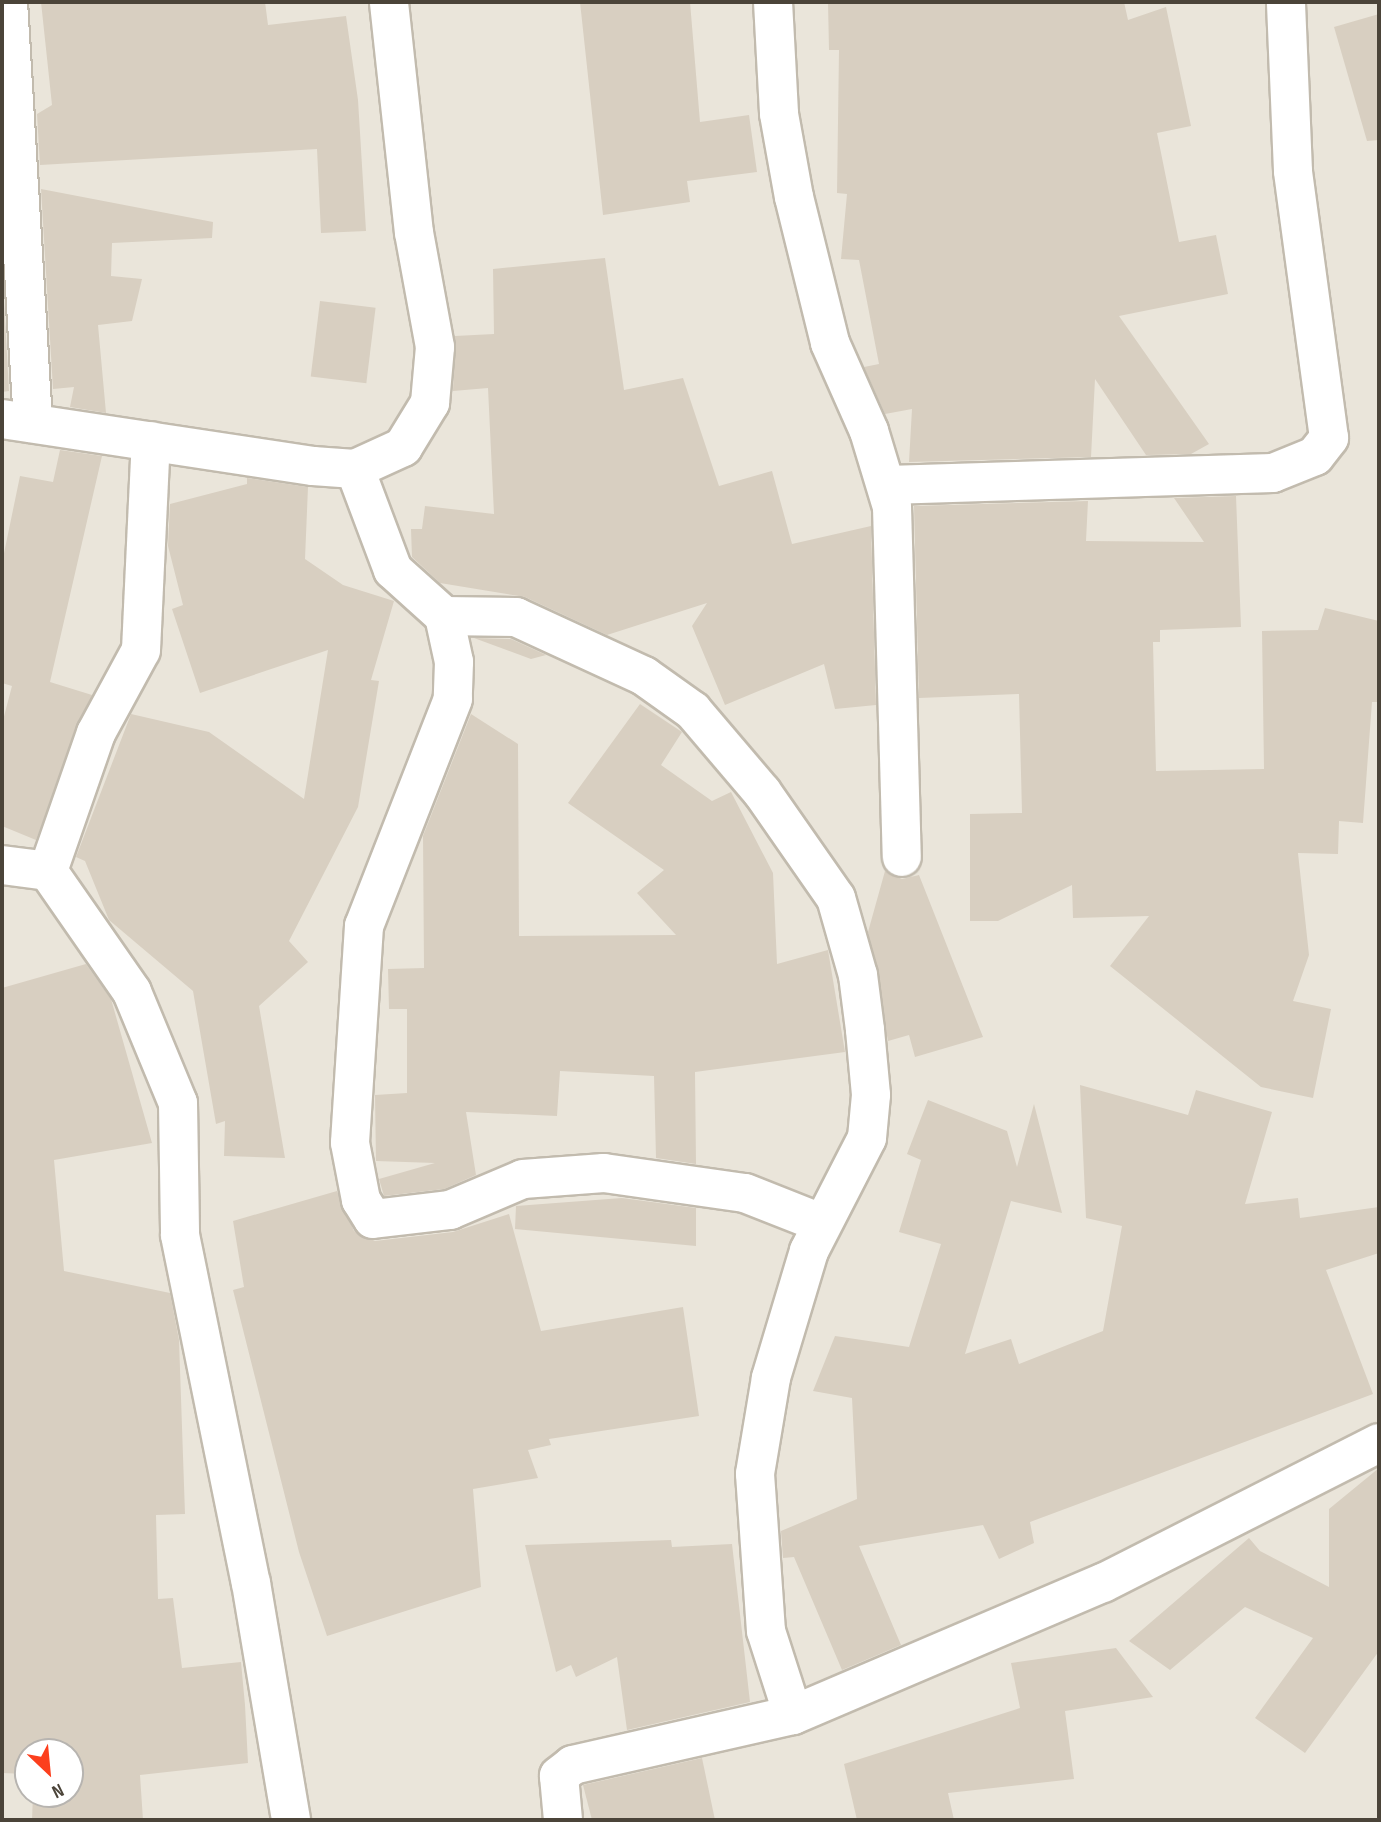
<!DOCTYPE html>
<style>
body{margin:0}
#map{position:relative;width:1381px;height:1822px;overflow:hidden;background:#f6f3ec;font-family:"Sofia Sans Condensed",sans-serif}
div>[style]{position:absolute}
.residential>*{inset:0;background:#eae5da}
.building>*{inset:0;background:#d8cfc1;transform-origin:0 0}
.roads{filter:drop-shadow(2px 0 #c2bbae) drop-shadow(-2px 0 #c2bbae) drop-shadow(0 2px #c2bbae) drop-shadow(0 -2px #c2bbae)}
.minor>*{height:38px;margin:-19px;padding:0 19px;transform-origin:19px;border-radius:19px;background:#fff}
span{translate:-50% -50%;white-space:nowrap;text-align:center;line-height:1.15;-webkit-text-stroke:5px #fff;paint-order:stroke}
.frame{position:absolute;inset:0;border:4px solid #4b4439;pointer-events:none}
.north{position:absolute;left:14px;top:1738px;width:70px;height:70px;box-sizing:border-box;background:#fff;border:2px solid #b7b4b0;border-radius:50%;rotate:154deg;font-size:19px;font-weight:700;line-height:28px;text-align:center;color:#4b4439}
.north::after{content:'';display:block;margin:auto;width:24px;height:32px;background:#fc3f1d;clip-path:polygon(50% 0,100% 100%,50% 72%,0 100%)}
</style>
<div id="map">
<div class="residential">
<div style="clip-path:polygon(evenodd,2px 2px,1379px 2px,1379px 1820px,2px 1820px,2px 2px,28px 1752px,70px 1752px,70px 1794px,28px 1794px,28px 1752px)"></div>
</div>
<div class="building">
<div style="clip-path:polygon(41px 2px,265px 2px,268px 25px,346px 16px,358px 100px,366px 231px,321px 233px,317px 149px,40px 165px,37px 114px,52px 105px)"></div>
<div style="clip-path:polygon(580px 2px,690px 2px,700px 122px,749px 115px,757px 172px,687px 181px,690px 202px,603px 215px)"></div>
<div style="clip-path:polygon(828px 2px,1124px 2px,1128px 20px,1166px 7px,1191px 126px,1157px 133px,1179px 242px,1216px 235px,1228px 294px,1119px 316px,1209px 444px,1191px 454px,1146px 455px,1095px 379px,1091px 457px,909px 462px,912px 409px,885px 414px,864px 367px,879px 364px,859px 260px,841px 259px,847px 194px,837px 193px,839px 50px,829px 50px)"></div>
<div style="clip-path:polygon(1379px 14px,1379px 140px,1367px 141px,1334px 27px)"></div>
<div style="clip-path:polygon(41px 189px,213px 222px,212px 238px,112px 243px,111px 276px,142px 279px,132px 321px,98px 325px,106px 413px,70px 407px,74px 387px,53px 389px)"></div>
<div style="clip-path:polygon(605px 258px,624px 390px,683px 378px,719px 486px,772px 471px,792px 544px,871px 526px,876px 705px,835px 709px,824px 664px,725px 705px,692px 626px,707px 603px,607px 635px,525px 597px,440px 583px,412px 557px,411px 529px,422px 529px,425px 506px,494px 514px,488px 388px,453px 391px,455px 336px,494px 334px,493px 269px)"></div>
<div style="clip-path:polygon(2px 266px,9px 391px,2px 392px)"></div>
<div style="left:320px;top:301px;width:56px;height:76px;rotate:7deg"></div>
<div style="clip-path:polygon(60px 450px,102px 456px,50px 682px,92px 695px,36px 840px,2px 826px,2px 724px,12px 686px,2px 683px,2px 563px,20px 476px,53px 482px)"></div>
<div style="clip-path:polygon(247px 478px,308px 487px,305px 559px,343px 585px,394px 601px,371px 680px,379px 681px,358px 807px,289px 941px,308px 962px,259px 1006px,285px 1158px,224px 1156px,225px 1121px,216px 1124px,193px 991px,109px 920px,85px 861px,76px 857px,131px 714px,209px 732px,304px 799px,328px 650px,200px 693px,172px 609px,183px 605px,168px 546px,170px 504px,247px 484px)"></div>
<div style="clip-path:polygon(1236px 496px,1241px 627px,1160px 630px,1160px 642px,1153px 642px,1156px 771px,1264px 769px,1262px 631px,1318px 630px,1325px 608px,1379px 621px,1379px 702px,1372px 702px,1363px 823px,1339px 821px,1338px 854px,1298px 853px,1309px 955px,1293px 1001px,1331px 1009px,1313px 1098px,1261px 1087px,1110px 966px,1149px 916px,1073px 918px,1072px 885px,998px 921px,970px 921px,970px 814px,1022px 813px,1019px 694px,919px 698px,914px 506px,1088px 501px,1086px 541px,1204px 542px,1174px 498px)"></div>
<div style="clip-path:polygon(474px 638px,511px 639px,546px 655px,531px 659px)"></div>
<div style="clip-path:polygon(640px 704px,682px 732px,661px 765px,712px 801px,731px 792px,773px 873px,777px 964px,828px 950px,845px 1052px,695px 1072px,696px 1164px,656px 1158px,654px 1076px,560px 1071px,557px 1116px,466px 1112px,476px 1175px,444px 1189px,384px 1196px,379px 1179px,435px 1163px,376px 1161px,375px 1095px,407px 1093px,407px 1009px,389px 1009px,388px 969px,424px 968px,423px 836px,471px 714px,518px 744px,519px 936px,676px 935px,637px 893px,664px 870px,568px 803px)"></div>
<div style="clip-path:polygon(885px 871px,902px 879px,919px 875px,983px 1037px,915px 1057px,909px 1035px,888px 1041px,868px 932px)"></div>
<div style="clip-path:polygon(86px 964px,111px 999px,152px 1143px,54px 1160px,64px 1271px,170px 1293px,179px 1340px,185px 1514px,156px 1515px,158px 1599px,173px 1598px,182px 1668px,241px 1662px,245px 1705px,248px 1763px,140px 1775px,143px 1820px,32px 1820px,33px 1794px,70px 1794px,70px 1752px,28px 1752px,28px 1774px,2px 1773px,2px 988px)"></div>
<div style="clip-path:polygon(1080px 1085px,1188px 1115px,1196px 1090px,1272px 1112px,1245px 1204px,1298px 1198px,1300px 1218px,1379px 1207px,1379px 1253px,1326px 1270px,1373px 1394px,1030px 1522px,1034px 1543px,999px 1559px,983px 1525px,859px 1546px,901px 1645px,842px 1670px,794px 1557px,783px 1558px,781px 1531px,857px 1499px,852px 1398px,813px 1391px,835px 1336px,909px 1347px,941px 1244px,899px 1232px,921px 1160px,907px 1154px,928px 1100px,1007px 1131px,1017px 1167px,1034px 1104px,1062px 1213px,1011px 1201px,965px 1354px,1011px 1339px,1019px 1364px,1103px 1331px,1122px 1226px,1086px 1218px)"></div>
<div style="clip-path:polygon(337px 1191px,354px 1231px,375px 1241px,453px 1232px,509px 1214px,541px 1331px,683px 1307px,699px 1416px,549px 1439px,551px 1445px,528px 1450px,538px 1478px,473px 1489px,481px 1587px,327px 1636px,299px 1552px,233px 1290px,244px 1287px,233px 1221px)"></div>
<div style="clip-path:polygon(622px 1198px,696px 1208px,696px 1246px,515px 1229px,516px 1206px)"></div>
<div style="clip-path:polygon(1379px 1468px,1379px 1651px,1305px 1753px,1255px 1718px,1313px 1638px,1245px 1607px,1170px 1670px,1129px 1641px,1249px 1538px,1260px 1551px,1329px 1587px,1329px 1509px)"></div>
<div style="clip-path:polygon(671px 1540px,672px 1547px,732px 1544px,750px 1702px,627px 1730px,617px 1657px,576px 1677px,571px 1665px,556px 1672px,525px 1545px)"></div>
<div style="clip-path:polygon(1116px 1648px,1153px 1697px,1065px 1711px,1074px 1779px,948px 1793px,954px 1820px,857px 1820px,844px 1764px,1020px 1708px,1011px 1663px)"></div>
<div style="clip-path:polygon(702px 1758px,715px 1820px,592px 1820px,583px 1785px)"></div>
</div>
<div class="roads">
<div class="minor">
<div style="left:8px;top:2px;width:422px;rotate:86.6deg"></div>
<div style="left:773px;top:2px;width:112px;rotate:86.9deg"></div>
<div style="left:779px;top:114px;width:84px;rotate:79.8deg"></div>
<div style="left:794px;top:197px;width:150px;rotate:76.1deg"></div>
<div style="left:830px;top:343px;width:96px;rotate:66.1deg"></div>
<div style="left:869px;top:431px;width:79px;rotate:73.2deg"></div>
<div style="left:892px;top:507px;width:350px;rotate:88.4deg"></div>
<div style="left:2px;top:419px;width:315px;rotate:8.6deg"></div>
<div style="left:313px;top:466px;width:42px;rotate:4.1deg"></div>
<div style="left:355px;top:469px;width:53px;rotate:-24.6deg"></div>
<div style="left:403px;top:447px;width:52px;rotate:-58.5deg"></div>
<div style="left:430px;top:403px;width:56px;rotate:-84.9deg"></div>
<div style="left:435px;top:347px;width:116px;rotate:-100.4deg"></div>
<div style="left:414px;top:233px;width:232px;rotate:-96.2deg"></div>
<div style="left:355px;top:469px;width:108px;rotate:69.4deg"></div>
<div style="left:393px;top:570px;width:69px;rotate:42deg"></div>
<div style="left:444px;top:616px;width:47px;rotate:77.7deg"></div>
<div style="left:454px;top:662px;width:37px;rotate:92deg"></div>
<div style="left:453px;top:699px;width:244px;rotate:111.4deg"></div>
<div style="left:364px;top:926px;width:217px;rotate:93.7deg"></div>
<div style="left:350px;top:1143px;width:58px;rotate:79.1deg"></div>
<div style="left:361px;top:1200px;width:22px;rotate:58deg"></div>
<div style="left:373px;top:1219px;width:78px;rotate:-6.7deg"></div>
<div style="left:450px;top:1210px;width:79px;rotate:-23deg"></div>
<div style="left:523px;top:1179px;width:81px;rotate:-4.2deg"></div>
<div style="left:604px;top:1173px;width:142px;rotate:8.1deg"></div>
<div style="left:745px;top:1193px;width:82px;rotate:21.5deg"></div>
<div style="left:888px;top:485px;width:385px;rotate:-1.8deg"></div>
<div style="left:1273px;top:473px;width:45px;rotate:-22deg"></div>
<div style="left:1315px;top:456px;width:23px;rotate:-52deg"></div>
<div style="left:1329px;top:438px;width:269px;rotate:-97.7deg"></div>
<div style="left:1293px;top:171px;width:169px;rotate:-92.4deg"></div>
<div style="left:444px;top:616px;width:72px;rotate:0.8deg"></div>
<div style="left:516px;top:617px;width:141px;rotate:24.7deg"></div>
<div style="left:644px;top:676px;width:60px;rotate:35.5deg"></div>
<div style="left:693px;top:711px;width:106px;rotate:49.6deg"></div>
<div style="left:762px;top:792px;width:129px;rotate:55.1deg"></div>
<div style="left:836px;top:898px;width:80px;rotate:74.1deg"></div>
<div style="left:858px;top:975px;width:55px;rotate:82.7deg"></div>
<div style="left:865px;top:1030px;width:65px;rotate:84.7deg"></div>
<div style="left:871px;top:1095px;width:43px;rotate:95.3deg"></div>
<div style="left:867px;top:1138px;width:127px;rotate:117.2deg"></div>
<div style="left:809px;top:1251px;width:133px;rotate:106.7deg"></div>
<div style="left:771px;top:1378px;width:97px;rotate:99.5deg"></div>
<div style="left:755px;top:1474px;width:157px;rotate:86deg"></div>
<div style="left:766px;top:1631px;width:88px;rotate:72.2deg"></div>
<div style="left:793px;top:1715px;width:226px;rotate:167.2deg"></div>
<div style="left:573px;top:1765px;width:18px;rotate:142deg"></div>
<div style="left:559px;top:1776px;width:44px;rotate:84.8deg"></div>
<div style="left:2px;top:865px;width:46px;rotate:7.4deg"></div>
<div style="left:48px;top:871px;width:147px;rotate:55.2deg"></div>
<div style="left:132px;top:992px;width:120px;rotate:67.5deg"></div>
<div style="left:178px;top:1103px;width:132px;rotate:89.1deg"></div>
<div style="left:180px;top:1235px;width:355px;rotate:78.5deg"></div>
<div style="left:251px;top:1583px;width:240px;rotate:80.4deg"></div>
<div style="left:48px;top:871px;width:146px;rotate:-70.8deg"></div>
<div style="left:96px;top:733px;width:94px;rotate:-61.5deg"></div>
<div style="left:141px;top:650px;width:209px;rotate:-87.3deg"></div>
<div style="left:793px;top:1715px;width:337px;rotate:-23.1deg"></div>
<div style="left:1103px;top:1583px;width:309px;rotate:-26.9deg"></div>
</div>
</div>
<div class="frame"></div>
<div class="north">N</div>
</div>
